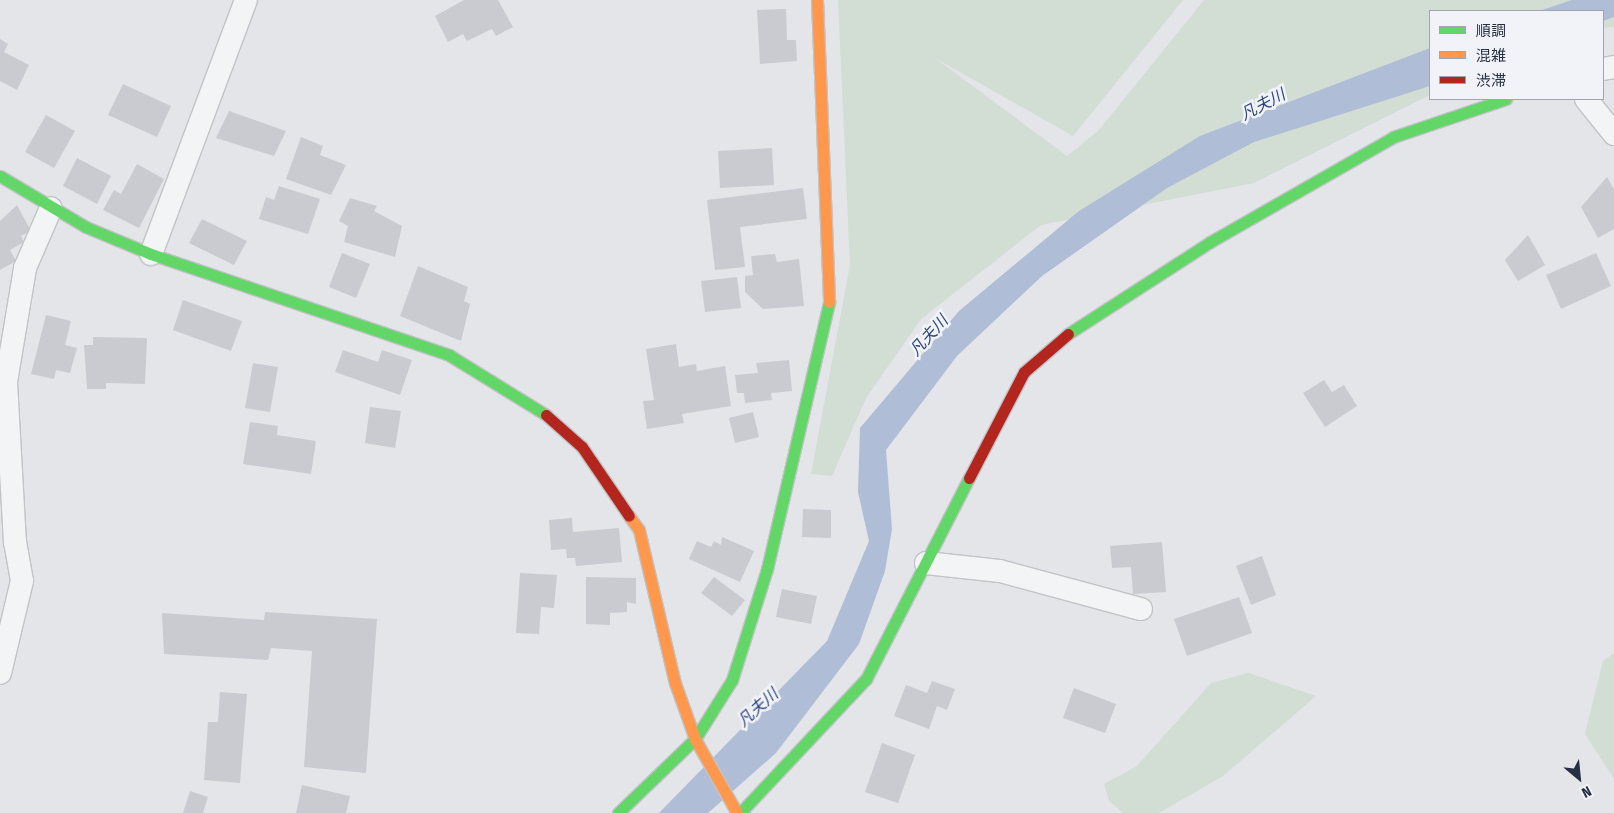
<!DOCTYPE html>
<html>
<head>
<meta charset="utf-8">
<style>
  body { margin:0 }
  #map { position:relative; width:1614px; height:813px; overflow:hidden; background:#e3e5e9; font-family:"Fira Sans Condensed","Noto Sans JP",sans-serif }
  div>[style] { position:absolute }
  .green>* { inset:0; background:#d2ddd3 }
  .water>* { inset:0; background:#afbdd7 }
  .building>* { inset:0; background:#c9cbd0 }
  .roads { filter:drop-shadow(1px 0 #c1c3c7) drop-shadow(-1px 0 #c1c3c7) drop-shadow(0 1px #c1c3c7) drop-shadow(0 -1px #c1c3c7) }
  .street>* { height:22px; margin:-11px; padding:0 11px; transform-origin:11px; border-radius:11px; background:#f3f4f6 }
  .fast>* { height:11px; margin:-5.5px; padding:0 5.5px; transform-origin:5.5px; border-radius:5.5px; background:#63d668 }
  .slow>* { height:11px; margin:-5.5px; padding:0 5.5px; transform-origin:5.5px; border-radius:5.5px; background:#ff974d }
  .jam>* { height:11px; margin:-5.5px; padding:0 5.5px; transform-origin:5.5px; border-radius:5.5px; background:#b3261e }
  span { translate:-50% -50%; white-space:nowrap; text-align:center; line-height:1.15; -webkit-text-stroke:5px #f1f3f8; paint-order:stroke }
  .water-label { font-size:16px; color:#2d477e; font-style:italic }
  .legend { position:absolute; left:1429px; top:10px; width:175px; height:90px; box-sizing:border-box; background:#f1f3f8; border:1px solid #a0a5b0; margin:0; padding:6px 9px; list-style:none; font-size:15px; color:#272f45 }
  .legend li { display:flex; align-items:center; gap:10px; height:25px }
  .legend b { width:25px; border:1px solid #a0a5b0 }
  .north { position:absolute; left:1554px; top:753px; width:50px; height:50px; -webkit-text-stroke:4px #f1f3f8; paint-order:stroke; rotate:152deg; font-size:14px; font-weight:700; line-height:20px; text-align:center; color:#272f45 }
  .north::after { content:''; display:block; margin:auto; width:18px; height:22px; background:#272f45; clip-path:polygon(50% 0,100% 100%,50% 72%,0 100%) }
</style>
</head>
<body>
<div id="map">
  <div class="green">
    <i style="clip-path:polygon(838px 0,1183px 0,1073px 136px,935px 58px,1067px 156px,1099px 130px,1204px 0,1614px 0,1614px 27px,1603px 28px,1603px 11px,1430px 11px,1430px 95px,1254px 183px,1041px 225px,921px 319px,866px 398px,832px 476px,811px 474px,850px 265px)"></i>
    <i style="clip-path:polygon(1614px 653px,1614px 779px,1585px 734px,1603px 661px)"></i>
    <i style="clip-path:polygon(1248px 673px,1316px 696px,1223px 776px,1159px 813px,1123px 813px,1109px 801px,1104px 784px,1137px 766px,1211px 683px)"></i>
  </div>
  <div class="water">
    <i style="clip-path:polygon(1572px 0,1614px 0,1614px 17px,1603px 21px,1603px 11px,1539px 11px)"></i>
    <i style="clip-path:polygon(1430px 48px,1430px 86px,1254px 142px,1167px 188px,1042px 276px,957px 356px,886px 450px,892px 529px,885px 571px,859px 644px,776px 753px,708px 813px,659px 813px,827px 641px,869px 541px,858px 492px,860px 428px,959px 311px,1079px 211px,1200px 136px)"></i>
  </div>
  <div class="building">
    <i style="clip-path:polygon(464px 0,498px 0,513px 27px,496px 36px,492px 29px,467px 41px,463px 34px,448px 42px,435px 16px)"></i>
    <i style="clip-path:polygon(786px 9px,787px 40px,796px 40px,797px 61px,760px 64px,757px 10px)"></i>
    <i style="clip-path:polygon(0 39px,8px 44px,4px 52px,29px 65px,17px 90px,0 81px)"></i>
    <i style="clip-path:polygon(123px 84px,171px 106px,157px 137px,108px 115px)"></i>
    <i style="clip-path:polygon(229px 111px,286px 131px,274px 156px,216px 138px)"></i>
    <i style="clip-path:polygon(46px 115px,75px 131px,54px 168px,25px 152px)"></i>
    <i style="clip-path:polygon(301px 137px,323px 146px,320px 155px,346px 165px,331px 195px,286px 179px)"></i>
    <i style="clip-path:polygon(772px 148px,774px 185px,720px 188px,718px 151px)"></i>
    <i style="clip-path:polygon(77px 158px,111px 176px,97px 204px,63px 186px)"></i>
    <i style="clip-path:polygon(137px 164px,164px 179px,139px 228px,103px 210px,114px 190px,121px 194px)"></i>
    <i style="clip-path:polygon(1607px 177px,1614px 189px,1614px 229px,1598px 238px,1581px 207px)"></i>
    <i style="clip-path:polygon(279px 186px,320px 199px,308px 234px,259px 219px,266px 197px,274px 200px)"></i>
    <i style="clip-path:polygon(803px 188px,807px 219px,740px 227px,745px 267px,715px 270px,707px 200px)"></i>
    <i style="clip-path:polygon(350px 198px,377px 206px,374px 211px,402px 226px,395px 257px,344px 242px,348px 226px,339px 221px)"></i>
    <i style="clip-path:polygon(17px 205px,31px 231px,21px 236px,24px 242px,10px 250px,16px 261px,0 270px,0 221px)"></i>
    <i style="clip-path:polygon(202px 219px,247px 241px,234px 265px,189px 243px)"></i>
    <i style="clip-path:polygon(1528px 235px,1545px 265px,1518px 281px,1505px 260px)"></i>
    <i style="clip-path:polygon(342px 253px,370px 264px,356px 298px,329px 287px)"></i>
    <i style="clip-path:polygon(1596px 253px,1611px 286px,1561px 309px,1546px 275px)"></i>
    <i style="clip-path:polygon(775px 254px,777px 262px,799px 259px,804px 306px,763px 309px,745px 292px,745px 276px,753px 275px,751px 256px)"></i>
    <i style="clip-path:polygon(418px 266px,468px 287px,464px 301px,470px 304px,461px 341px,400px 316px)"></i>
    <i style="clip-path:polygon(737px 277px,741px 308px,705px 312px,701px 281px)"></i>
    <i style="clip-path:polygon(183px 300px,242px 321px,231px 351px,173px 330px)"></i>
    <i style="clip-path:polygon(46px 315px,71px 321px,65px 345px,77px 348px,70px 373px,56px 370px,54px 379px,31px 374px)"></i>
    <i style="clip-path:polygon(93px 337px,147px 338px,145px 384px,106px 383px,106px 389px,87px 389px,84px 345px,93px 345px)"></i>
    <i style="clip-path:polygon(676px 344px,679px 367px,696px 364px,697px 371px,725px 366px,731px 406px,682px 414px,684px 423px,647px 429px,643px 401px,654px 400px,646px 349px)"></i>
    <i style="clip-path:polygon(343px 350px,378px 362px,382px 350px,412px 360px,400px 395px,335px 372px)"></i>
    <i style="clip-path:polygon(789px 360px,792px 391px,771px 393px,772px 400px,745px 403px,744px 393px,737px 393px,735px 375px,758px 373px,756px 363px)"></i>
    <i style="clip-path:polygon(253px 363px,278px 367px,270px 412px,245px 408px)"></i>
    <i style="clip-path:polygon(1324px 380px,1332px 392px,1344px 385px,1357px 406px,1325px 427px,1303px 393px)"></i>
    <i style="clip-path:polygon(370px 407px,401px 411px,395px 448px,365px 443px)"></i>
    <i style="clip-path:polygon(753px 412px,759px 437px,735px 443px,729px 418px)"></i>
    <i style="clip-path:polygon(250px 422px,278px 426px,277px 435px,316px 441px,311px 474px,243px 464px)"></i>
    <i style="clip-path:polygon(803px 509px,831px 510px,831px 538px,802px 537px)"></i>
    <i style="clip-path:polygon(572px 518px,573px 532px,619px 528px,622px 562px,576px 566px,575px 558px,567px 558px,566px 549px,551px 550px,549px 520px)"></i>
    <i style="clip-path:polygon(722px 537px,754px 551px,740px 582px,689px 559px,697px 541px,711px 547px,714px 541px,721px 545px)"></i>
    <i style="clip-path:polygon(1162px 542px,1166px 592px,1133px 594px,1131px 567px,1112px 568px,1110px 546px)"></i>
    <i style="clip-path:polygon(1262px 556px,1276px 595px,1251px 605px,1236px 566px)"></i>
    <i style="clip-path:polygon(520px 573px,557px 575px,554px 608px,541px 607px,539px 634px,516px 633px)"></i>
    <i style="clip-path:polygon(586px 577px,636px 578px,636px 604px,627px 602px,627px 612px,610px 613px,610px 625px,586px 624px)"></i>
    <i style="clip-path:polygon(714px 577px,745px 600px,732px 616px,701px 593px)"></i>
    <i style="clip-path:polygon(782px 589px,817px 596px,811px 624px,776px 617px)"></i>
    <i style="clip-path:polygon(1239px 597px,1252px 633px,1187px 656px,1174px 619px)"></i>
    <i style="clip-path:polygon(265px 612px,377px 619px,366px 773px,304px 767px,312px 651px,271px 648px,268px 660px,164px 654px,162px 613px,264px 620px)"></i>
    <i style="clip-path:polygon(932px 681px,955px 689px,947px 710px,937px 706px,929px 729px,894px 716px,906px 685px,927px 693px)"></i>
    <i style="clip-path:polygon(1074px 688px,1116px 704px,1105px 733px,1063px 718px)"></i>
    <i style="clip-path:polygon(220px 692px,247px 694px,240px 783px,204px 780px,208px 722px,218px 722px)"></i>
    <i style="clip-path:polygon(882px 743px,915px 755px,898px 803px,865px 792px)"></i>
    <i style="clip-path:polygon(302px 785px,350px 796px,346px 813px,296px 813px)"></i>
    <i style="clip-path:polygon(190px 791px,208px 797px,203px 813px,183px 813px)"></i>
  </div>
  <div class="roads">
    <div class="street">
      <i style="left:1603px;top:69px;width:11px;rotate:-10deg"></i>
      <i style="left:1586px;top:99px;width:45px;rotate:51.3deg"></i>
      <i style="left:151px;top:254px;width:271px;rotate:-69.5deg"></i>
      <i style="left:926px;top:563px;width:74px;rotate:6.2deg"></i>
      <i style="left:1000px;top:571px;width:146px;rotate:15.1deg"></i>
      <i style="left:0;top:673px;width:95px;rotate:-76.6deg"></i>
      <i style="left:22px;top:581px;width:39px;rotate:-100deg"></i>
      <i style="left:15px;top:543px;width:161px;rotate:-93.2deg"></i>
      <i style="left:6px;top:382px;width:116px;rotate:-80.5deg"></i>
      <i style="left:25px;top:268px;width:65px;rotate:-66.6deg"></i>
    </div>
    <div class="fast">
      <i style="left:0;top:176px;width:100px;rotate:30.7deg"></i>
      <i style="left:86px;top:227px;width:70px;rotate:22.6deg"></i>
      <i style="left:151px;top:254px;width:315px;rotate:18.7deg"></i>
      <i style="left:449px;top:355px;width:114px;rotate:31.7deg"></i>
      <i style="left:1068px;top:334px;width:169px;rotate:-32.9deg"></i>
      <i style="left:1210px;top:242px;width:211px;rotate:-29.8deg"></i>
      <i style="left:1393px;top:137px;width:119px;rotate:-18.6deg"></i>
      <i style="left:618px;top:813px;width:107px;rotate:-43.9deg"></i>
      <i style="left:695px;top:739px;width:70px;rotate:-57.9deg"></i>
      <i style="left:732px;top:680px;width:116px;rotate:-72.5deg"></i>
      <i style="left:767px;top:569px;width:274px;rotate:-76.9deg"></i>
      <i style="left:740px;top:813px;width:184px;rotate:-46.8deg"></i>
      <i style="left:866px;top:679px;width:226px;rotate:-62.9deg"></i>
    </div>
    <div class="slow">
      <i style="left:817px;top:0;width:302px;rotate:87.7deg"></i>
      <i style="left:629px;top:516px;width:17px;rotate:54deg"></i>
      <i style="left:639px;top:530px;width:157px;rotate:76.8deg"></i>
      <i style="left:675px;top:683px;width:59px;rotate:70.3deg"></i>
      <i style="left:695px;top:739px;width:85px;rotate:60.4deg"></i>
    </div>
    <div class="jam">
      <i style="left:546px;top:415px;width:48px;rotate:41.6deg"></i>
      <i style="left:582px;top:447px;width:83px;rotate:55.7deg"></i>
      <i style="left:969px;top:478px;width:119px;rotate:-62.6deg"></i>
      <i style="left:1024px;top:372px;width:58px;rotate:-40.8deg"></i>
    </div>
  </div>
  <div class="water-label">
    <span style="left:1263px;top:105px;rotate:-28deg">凡夫川</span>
    <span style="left:929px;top:336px;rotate:-48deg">凡夫川</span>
    <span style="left:758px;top:708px;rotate:-42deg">凡夫川</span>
  </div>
  <ul class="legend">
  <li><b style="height:6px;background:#63d668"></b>順調</li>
  <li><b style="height:6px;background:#ff974d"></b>混雑</li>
  <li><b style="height:6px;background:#b3261e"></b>渋滞</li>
  </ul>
  <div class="north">N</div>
</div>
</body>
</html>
